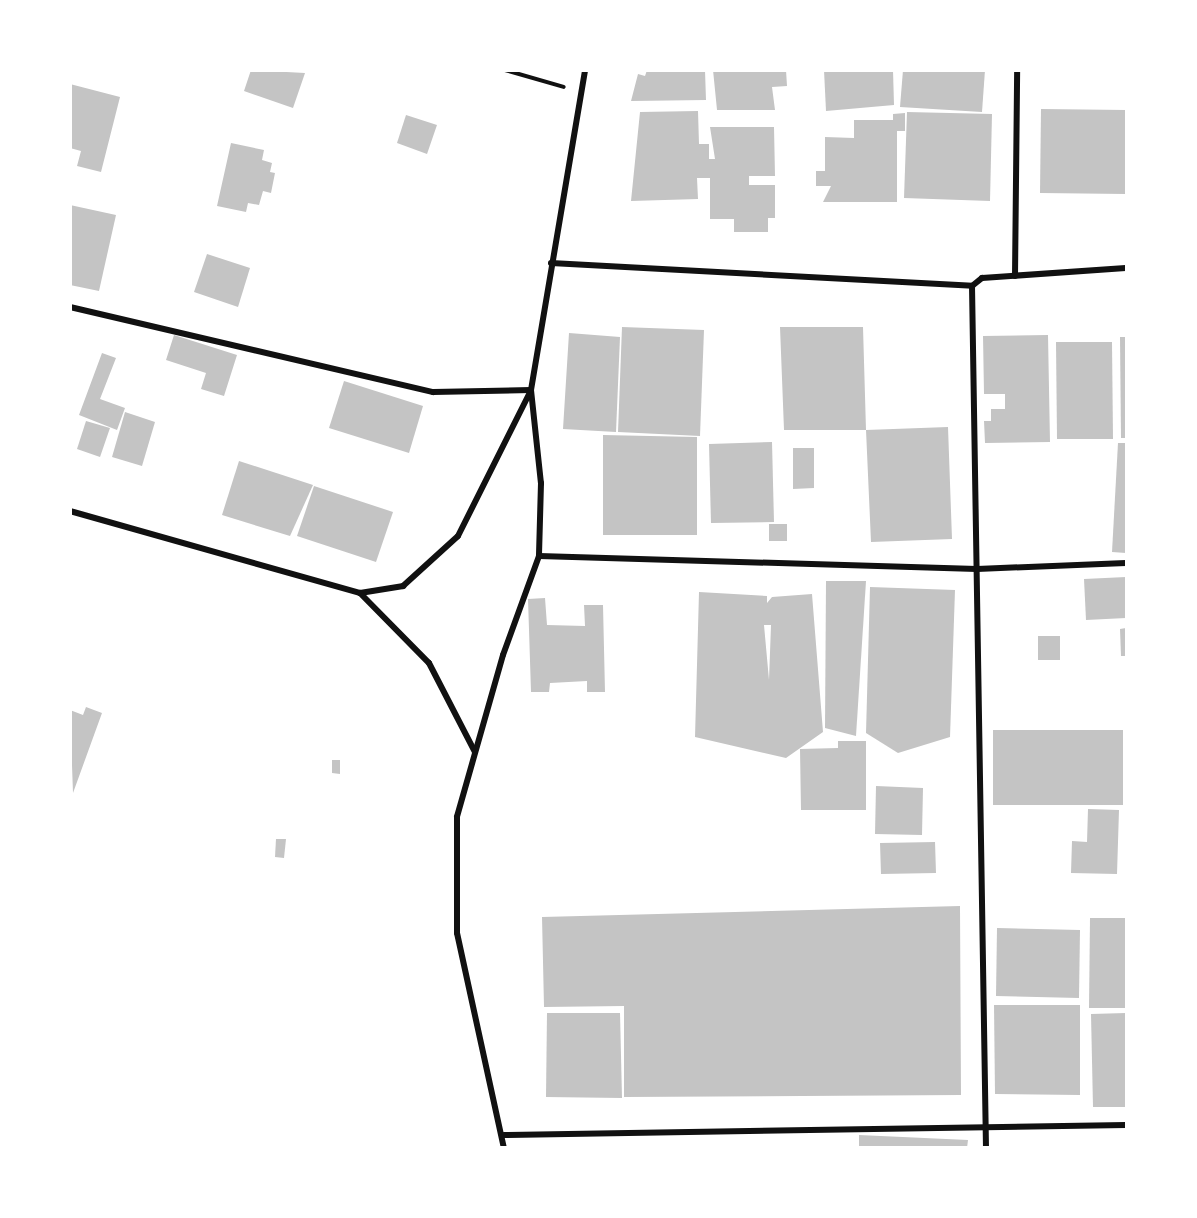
<!DOCTYPE html>
<html>
<head>
<meta charset="utf-8">
<style>
  body { margin:0 }
  #map { position:relative; width:1197px; height:1218px; overflow:hidden; background:#fff; font-family:"Golos Text",sans-serif }
  div>[style] { position:absolute }
  .building>* { inset:0; background:#c4c4c4 }
  .path>* { height:4px; margin:-2px; padding:0 2px; transform-origin:2px; border-radius:2px; background:#111 }
  .minor>* { height:6px; margin:-3px; padding:0 3px; transform-origin:3px; border-radius:3px; background:#111 }
  span { translate:-50% -50%; white-space:nowrap; text-align:center; line-height:1.15; -webkit-text-stroke:6px #fff; paint-order:stroke }
  .frame { position:absolute; inset:0; border:72px solid #fff; pointer-events:none }
</style>
</head>
<body>
<div id="map">
  <div class="building">
    <i style="clip-path:polygon(251px 70px,305px 73px,293px 108px,244px 91px)"></i>
    <i style="clip-path:polygon(647px 70px,705px 70px,706px 100px,631px 101px,638px 74px,645px 76px)"></i>
    <i style="clip-path:polygon(713px 70px,786px 70px,787px 86px,772px 87px,775px 110px,717px 110px)"></i>
    <i style="clip-path:polygon(824px 70px,893px 70px,894px 105px,826px 111px)"></i>
    <i style="clip-path:polygon(903px 70px,985px 70px,982px 112px,900px 107px)"></i>
    <i style="clip-path:polygon(70px 84px,120px 97px,101px 172px,77px 166px,81px 151px,70px 148px)"></i>
    <i style="clip-path:polygon(1041px 109px,1126px 110px,1126px 194px,1040px 193px)"></i>
    <i style="clip-path:polygon(698px 111px,699px 144px,709px 144px,709px 159px,715px 159px,710px 127px,774px 127px,775px 176px,749px 176px,749px 185px,775px 185px,775px 218px,768px 218px,768px 232px,734px 232px,734px 219px,710px 219px,710px 178px,697px 178px,698px 199px,631px 201px,640px 112px)"></i>
    <i style="clip-path:polygon(907px 112px,992px 114px,990px 201px,904px 198px)"></i>
    <i style="clip-path:polygon(905px 113px,905px 131px,897px 131px,897px 202px,823px 202px,831px 186px,816px 186px,816px 171px,825px 171px,825px 137px,854px 138px,854px 120px,893px 120px,893px 114px)"></i>
    <i style="clip-path:polygon(406px 115px,437px 125px,427px 154px,397px 143px)"></i>
    <i style="clip-path:polygon(231px 143px,264px 150px,262px 160px,272px 163px,270px 172px,275px 173px,271px 193px,263px 191px,259px 205px,248px 203px,246px 212px,217px 206px)"></i>
    <i style="clip-path:polygon(70px 205px,116px 215px,99px 291px,70px 285px)"></i>
    <i style="clip-path:polygon(207px 254px,250px 268px,238px 307px,194px 292px)"></i>
    <i style="clip-path:polygon(622px 327px,704px 330px,700px 436px,618px 432px)"></i>
    <i style="clip-path:polygon(780px 327px,863px 327px,866px 430px,948px 427px,952px 539px,871px 542px,866px 430px,784px 430px)"></i>
    <i style="clip-path:polygon(569px 333px,620px 337px,616px 432px,563px 429px)"></i>
    <i style="clip-path:polygon(174px 335px,237px 355px,224px 396px,201px 389px,206px 373px,166px 360px)"></i>
    <i style="clip-path:polygon(1048px 335px,1050px 442px,985px 443px,984px 421px,991px 421px,991px 409px,1005px 409px,1005px 394px,984px 394px,983px 336px)"></i>
    <i style="clip-path:polygon(1120px 337px,1126px 337px,1126px 438px,1121px 438px)"></i>
    <i style="clip-path:polygon(1056px 342px,1112px 342px,1113px 439px,1057px 439px)"></i>
    <i style="clip-path:polygon(102px 353px,116px 358px,100px 399px,125px 408px,117px 430px,79px 415px)"></i>
    <i style="clip-path:polygon(344px 381px,423px 406px,409px 453px,329px 428px)"></i>
    <i style="clip-path:polygon(125px 412px,155px 422px,142px 466px,112px 457px)"></i>
    <i style="clip-path:polygon(86px 421px,110px 428px,100px 457px,77px 449px)"></i>
    <i style="clip-path:polygon(603px 435px,697px 437px,697px 535px,603px 535px)"></i>
    <i style="clip-path:polygon(772px 442px,774px 522px,711px 523px,709px 444px)"></i>
    <i style="clip-path:polygon(1118px 443px,1126px 443px,1126px 553px,1112px 552px)"></i>
    <i style="clip-path:polygon(793px 448px,814px 448px,814px 488px,793px 489px)"></i>
    <i style="clip-path:polygon(239px 461px,313px 485px,290px 536px,222px 515px)"></i>
    <i style="clip-path:polygon(314px 486px,393px 512px,376px 562px,297px 536px)"></i>
    <i style="clip-path:polygon(769px 524px,787px 524px,787px 541px,769px 541px)"></i>
    <i style="clip-path:polygon(1126px 577px,1126px 618px,1086px 620px,1084px 579px)"></i>
    <i style="clip-path:polygon(826px 581px,866px 581px,856px 736px,825px 728px)"></i>
    <i style="clip-path:polygon(870px 587px,955px 590px,950px 737px,898px 753px,866px 733px)"></i>
    <i style="clip-path:polygon(evenodd,699px 592px,767px 596px,767px 603px,772px 597px,812px 594px,823px 732px,786px 758px,695px 737px,699px 592px,764px 625px,771px 625px,769px 680px,764px 625px)"></i>
    <i style="clip-path:polygon(545px 598px,547px 625px,585px 626px,584px 605px,603px 605px,605px 692px,587px 692px,587px 681px,550px 683px,549px 692px,531px 692px,528px 599px)"></i>
    <i style="clip-path:polygon(1126px 628px,1126px 656px,1121px 656px,1120px 629px)"></i>
    <i style="clip-path:polygon(1038px 636px,1060px 636px,1060px 660px,1038px 660px)"></i>
    <i style="clip-path:polygon(86px 707px,102px 713px,73px 793px,70px 710px,83px 715px)"></i>
    <i style="clip-path:polygon(993px 730px,1123px 730px,1123px 805px,993px 805px)"></i>
    <i style="clip-path:polygon(838px 741px,866px 741px,866px 810px,801px 810px,800px 749px,838px 748px)"></i>
    <i style="clip-path:polygon(332px 760px,340px 760px,340px 774px,332px 773px)"></i>
    <i style="clip-path:polygon(876px 786px,923px 788px,922px 835px,875px 834px)"></i>
    <i style="clip-path:polygon(1088px 809px,1119px 810px,1117px 874px,1071px 873px,1072px 841px,1087px 842px)"></i>
    <i style="clip-path:polygon(276px 839px,286px 839px,284px 858px,275px 857px)"></i>
    <i style="clip-path:polygon(935px 842px,936px 873px,881px 874px,880px 843px)"></i>
    <i style="clip-path:polygon(960px 906px,961px 1095px,624px 1097px,624px 1006px,544px 1007px,542px 917px)"></i>
    <i style="clip-path:polygon(1090px 918px,1126px 918px,1126px 1008px,1089px 1008px)"></i>
    <i style="clip-path:polygon(997px 928px,1080px 930px,1079px 998px,996px 996px)"></i>
    <i style="clip-path:polygon(994px 1005px,1080px 1005px,1080px 1095px,995px 1094px)"></i>
    <i style="clip-path:polygon(547px 1013px,620px 1013px,622px 1098px,546px 1097px)"></i>
    <i style="clip-path:polygon(1126px 1013px,1126px 1107px,1093px 1107px,1091px 1014px)"></i>
    <i style="clip-path:polygon(859px 1135px,968px 1140px,967px 1148px,859px 1148px)"></i>
  </div>
  <div class="path">
    <i style="left:505px;top:70px;width:61px;rotate:16.1deg"></i>
  </div>
  <div class="minor">
    <i style="left:551px;top:263px;width:422px;rotate:3.1deg"></i>
    <i style="left:972px;top:286px;width:13px;rotate:-39deg"></i>
    <i style="left:982px;top:278px;width:144px;rotate:-4deg"></i>
    <i style="left:1015px;top:276px;width:206px;rotate:-89.4deg"></i>
    <i style="left:972px;top:286px;width:862px;rotate:89.07deg"></i>
    <i style="left:70px;top:307px;width:373px;rotate:13.2deg"></i>
    <i style="left:433px;top:392px;width:98px;rotate:-1.2deg"></i>
    <i style="left:531px;top:390px;width:94px;rotate:83.9deg"></i>
    <i style="left:541px;top:483px;width:73px;rotate:91.6deg"></i>
    <i style="left:539px;top:556px;width:105px;rotate:110deg"></i>
    <i style="left:503px;top:655px;width:168px;rotate:105.9deg"></i>
    <i style="left:457px;top:817px;width:116px;rotate:90deg"></i>
    <i style="left:457px;top:933px;width:220px;rotate:77.7deg"></i>
    <i style="left:70px;top:511px;width:301px;rotate:15.8deg"></i>
    <i style="left:360px;top:593px;width:44px;rotate:-9.2deg"></i>
    <i style="left:403px;top:586px;width:74px;rotate:-42.3deg"></i>
    <i style="left:458px;top:536px;width:163px;rotate:-63.4deg"></i>
    <i style="left:531px;top:390px;width:325px;rotate:-80.4deg"></i>
    <i style="left:539px;top:556px;width:438px;rotate:1.7deg"></i>
    <i style="left:977px;top:569px;width:149px;rotate:-2.3deg"></i>
    <i style="left:360px;top:593px;width:98px;rotate:45.4deg"></i>
    <i style="left:429px;top:663px;width:100px;rotate:62.7deg"></i>
    <i style="left:504px;top:1135px;width:622px;rotate:-0.92deg"></i>
  </div>
  <div class="frame"></div>
</div>
</body>
</html>
